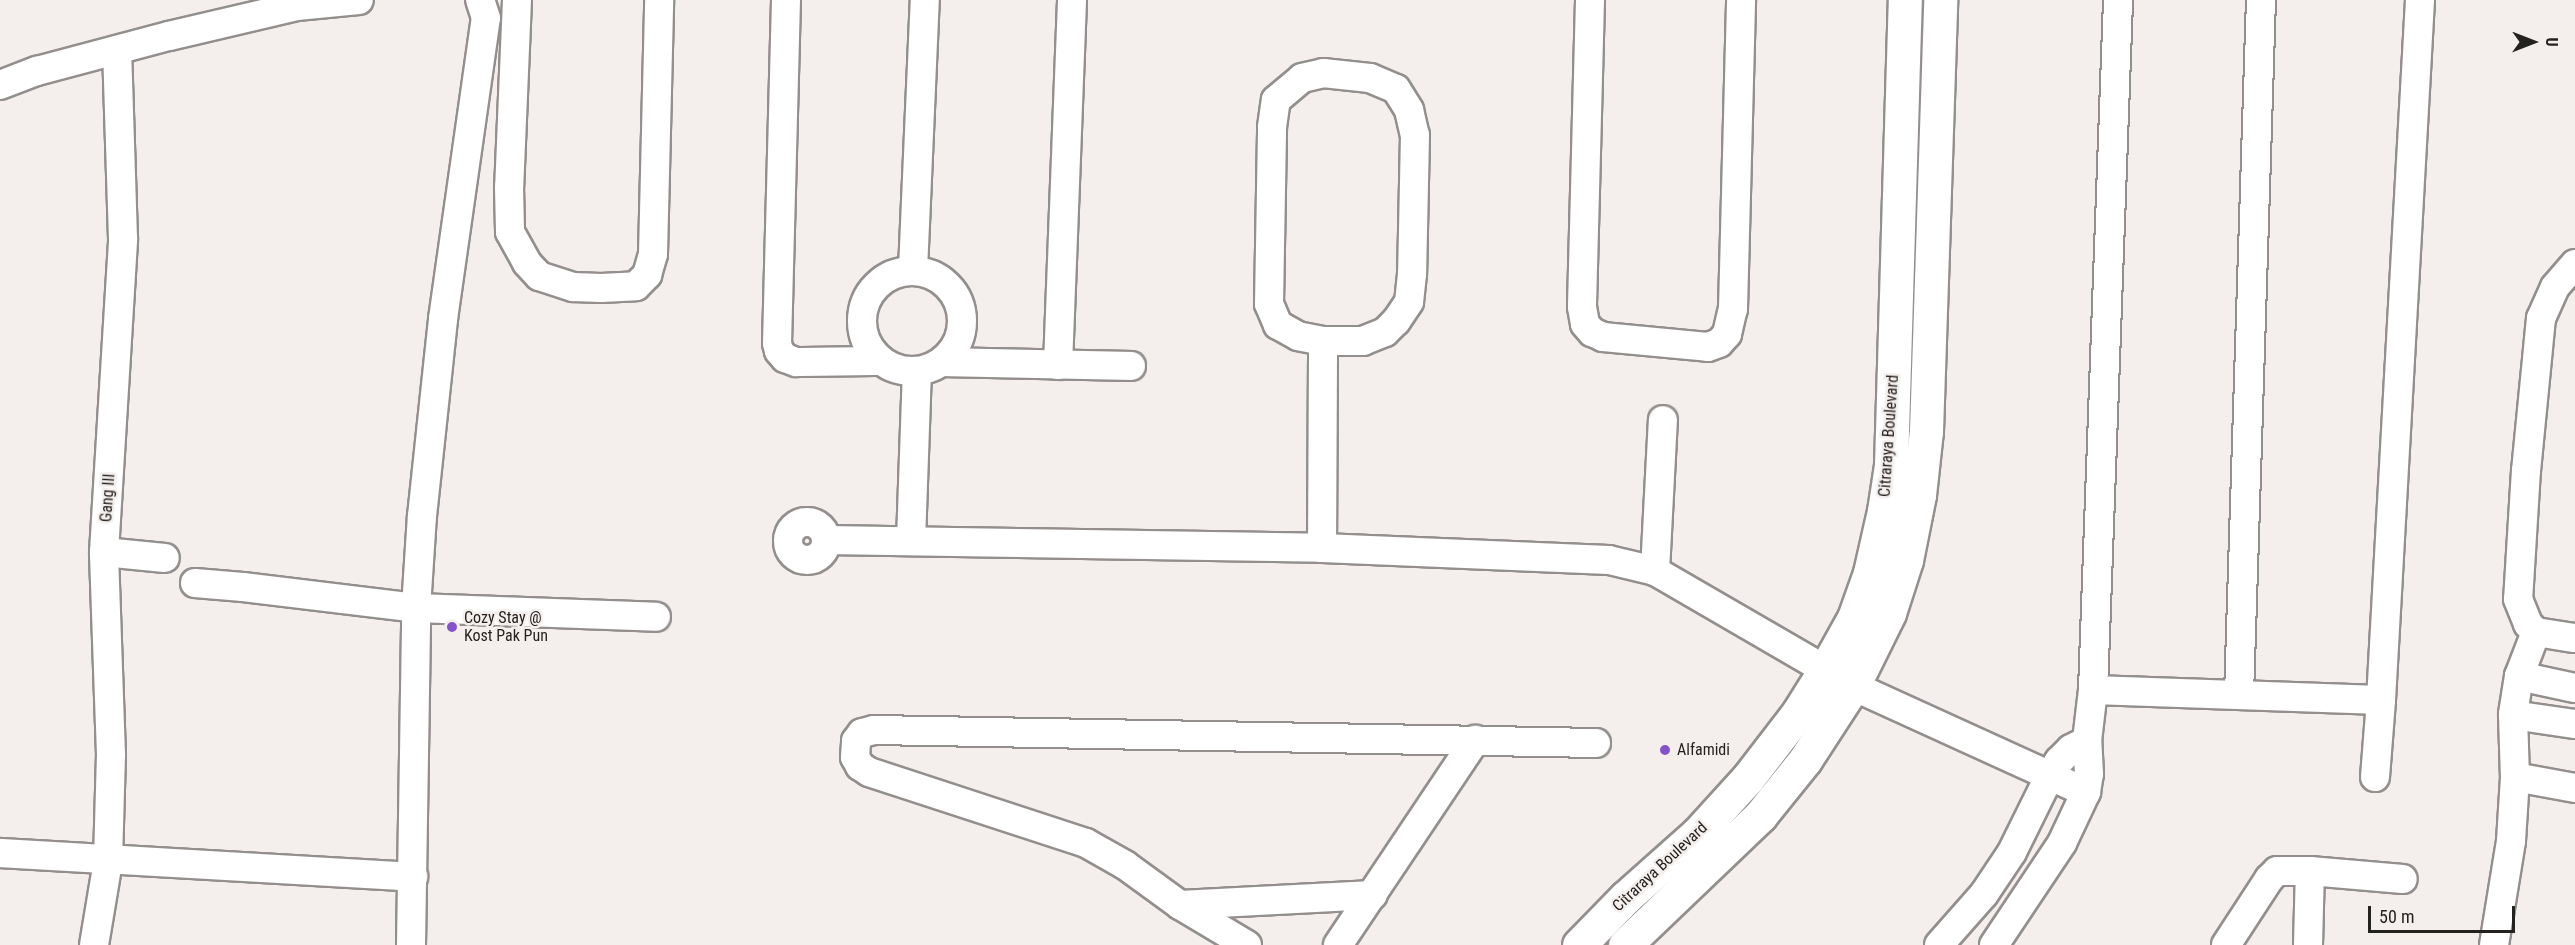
<!DOCTYPE html>
<html>
<head>
<meta charset="utf-8">
<style>
  body { margin:0 }
  #map { position:relative; width:2575px; height:945px; overflow:hidden; background:#f4efed; font-family:"Roboto Condensed",sans-serif }
  div>[style] { position:absolute }
  .roads { filter:drop-shadow(2px 0 #948f8d) drop-shadow(-2px 0 #948f8d) drop-shadow(0 2px #948f8d) drop-shadow(0 -2px #948f8d) }
  .minor>* { height:28px; margin:-14px; padding:0 14px; transform-origin:14px; border-radius:14px; background:#fff }
  .minor>.ring { margin:-14px; padding:0; box-sizing:content-box; background:none; border:28px solid #fff; border-radius:50% }
  .major>* { height:33px; margin:-16.5px; padding:0 16.5px; transform-origin:16.5px; border-radius:16.5px; background:#fff }
  .dots>* { width:16px; height:16px; translate:-50% -50%; box-sizing:border-box; border:3px solid #f4efed; border-radius:50% }
  span { translate:-50% -50%; white-space:nowrap; text-align:center; line-height:1.15; -webkit-text-stroke:5px #f4efed; paint-order:stroke }
  .street-label { font-size:16px; color:#242221 }
  .poi-label { font-size:16px; color:#242221 }
  .left { translate:0 -50%; text-align:left }
  .north { position:absolute; left:2503px; top:12px; width:60px; height:60px; -webkit-text-stroke:4px #f4efed; paint-order:stroke; rotate:90deg; font-size:16px; font-weight:700; line-height:24px; text-align:center; color:#242221 }
  .north::after { content:''; display:block; margin:auto; width:21px; height:27px; background:#242221; clip-path:polygon(50% 0,100% 100%,50% 72%,0 100%) }
  .scale { position:absolute; left:2368px; top:906px; width:147px; height:27px; box-sizing:border-box; border:3px solid #242221; border-top:0; padding-left:8px; font-size:18px; line-height:21px; white-space:nowrap; color:#242221; -webkit-text-stroke:4px #f4efed; paint-order:stroke }
</style>
</head>
<body>
<div id="map">
  <div class="roads">
    <div class="minor">
      <i style="left:517px;top:0;width:187px;rotate:92.4deg"></i>
      <i style="left:509px;top:187px;width:45px;rotate:88.7deg"></i>
      <i style="left:510px;top:232px;width:35px;rotate:61deg"></i>
      <i style="left:527px;top:263px;width:18px;rotate:47deg"></i>
      <i style="left:539px;top:276px;width:36px;rotate:18deg"></i>
      <i style="left:573px;top:287px;width:28px;rotate:2deg"></i>
      <i style="left:601px;top:288px;width:35px;rotate:-3deg"></i>
      <i style="left:636px;top:286px;width:16px;rotate:-45deg"></i>
      <i style="left:647px;top:275px;width:22px;rotate:-74deg"></i>
      <i style="left:653px;top:254px;width:254px;rotate:-88.6deg"></i>
      <i style="left:786px;top:0;width:343px;rotate:91.5deg"></i>
      <i style="left:777px;top:343px;width:8px;rotate:76deg"></i>
      <i style="left:779px;top:351px;width:9px;rotate:49deg"></i>
      <i style="left:785px;top:358px;width:12px;rotate:20deg"></i>
      <i style="left:796px;top:362px;width:83px;rotate:-0.7deg"></i>
      <i style="left:1590px;top:0;width:307px;rotate:91.5deg"></i>
      <i style="left:1582px;top:307px;width:17px;rotate:80deg"></i>
      <i style="left:1585px;top:324px;width:11px;rotate:49deg"></i>
      <i style="left:1592px;top:332px;width:12px;rotate:24deg"></i>
      <i style="left:1603px;top:337px;width:105px;rotate:5.4deg"></i>
      <i style="left:1708px;top:347px;width:12px;rotate:-20deg"></i>
      <i style="left:1719px;top:343px;width:12px;rotate:-48deg"></i>
      <i style="left:1727px;top:334px;width:26px;rotate:-77deg"></i>
      <i style="left:1733px;top:309px;width:309px;rotate:-88.5deg"></i>
      <i style="left:1323px;top:73px;width:47px;rotate:6.1deg"></i>
      <i style="left:1370px;top:78px;width:28px;rotate:23deg"></i>
      <i style="left:1396px;top:89px;width:25px;rotate:58deg"></i>
      <i style="left:1409px;top:110px;width:26px;rotate:77deg"></i>
      <i style="left:1415px;top:135px;width:139px;rotate:91.2deg"></i>
      <i style="left:1412px;top:274px;width:28px;rotate:96deg"></i>
      <i style="left:1409px;top:302px;width:23px;rotate:124deg"></i>
      <i style="left:1396px;top:321px;width:16px;rotate:135deg"></i>
      <i style="left:1385px;top:332px;width:24px;rotate:158deg"></i>
      <i style="left:1363px;top:341px;width:40px;rotate:180deg"></i>
      <i style="left:1323px;top:341px;width:25px;rotate:-169deg"></i>
      <i style="left:1298px;top:336px;width:23px;rotate:-151deg"></i>
      <i style="left:1278px;top:325px;width:23px;rotate:-113deg"></i>
      <i style="left:1269px;top:304px;width:177px;rotate:-89deg"></i>
      <i style="left:1272px;top:127px;width:27px;rotate:-82deg"></i>
      <i style="left:1276px;top:100px;width:34px;rotate:-40deg"></i>
      <i style="left:1302px;top:78px;width:22px;rotate:-13deg"></i>
      <i style="left:0;top:85px;width:40px;rotate:-21deg"></i>
      <i style="left:37px;top:71px;width:137px;rotate:-14.9deg"></i>
      <i style="left:169px;top:36px;width:131px;rotate:-13.2deg"></i>
      <i style="left:297px;top:6px;width:62px;rotate:-5.5deg"></i>
      <i style="left:2575px;top:264px;width:30px;rotate:131deg"></i>
      <i style="left:2555px;top:287px;width:34px;rotate:114deg"></i>
      <i style="left:2541px;top:318px;width:153px;rotate:95.6deg"></i>
      <i style="left:2526px;top:470px;width:129px;rotate:93.5deg"></i>
      <i style="left:2518px;top:599px;width:27px;rotate:68deg"></i>
      <i style="left:2528px;top:624px;width:11px;rotate:45deg"></i>
      <i style="left:2536px;top:632px;width:39px;rotate:9deg"></i>
      <i style="left:913px;top:270px;width:270px;rotate:-87.5deg"></i>
      <i class="ring" style="left:862px;top:271px;width:72px;height:72px"></i>
      <i style="left:942px;top:362px;width:189px;rotate:1.2deg"></i>
      <i style="left:1058px;top:365px;width:365px;rotate:-87.8deg"></i>
      <i class="ring" style="left:788px;top:522px;width:10px;height:10px"></i>
      <i style="left:826px;top:540px;width:496px;rotate:0.9deg"></i>
      <i style="left:1322px;top:548px;width:287px;rotate:2.4deg"></i>
      <i style="left:1609px;top:560px;width:47px;rotate:13.4deg"></i>
      <i style="left:1655px;top:571px;width:229px;rotate:30.1deg"></i>
      <i style="left:1853px;top:686px;width:256px;rotate:24.5deg"></i>
      <i style="left:911px;top:541px;width:169px;rotate:-88deg"></i>
      <i style="left:1322px;top:548px;width:207px;rotate:-89.7deg"></i>
      <i style="left:104px;top:552px;width:61px;rotate:5.6deg"></i>
      <i style="left:1655px;top:571px;width:151px;rotate:-87deg"></i>
      <i style="left:195px;top:583px;width:48px;rotate:4.8deg"></i>
      <i style="left:243px;top:587px;width:174px;rotate:6.9deg"></i>
      <i style="left:416px;top:608px;width:240px;rotate:2.1deg"></i>
      <i style="left:2536px;top:632px;width:47px;rotate:111.1deg"></i>
      <i style="left:2519px;top:676px;width:39px;rotate:99deg"></i>
      <i style="left:2513px;top:715px;width:62px;rotate:88.2deg"></i>
      <i style="left:2515px;top:777px;width:61px;rotate:10.4deg"></i>
      <i style="left:2519px;top:676px;width:57px;rotate:12.1deg"></i>
      <i style="left:2093px;top:690px;width:288px;rotate:2deg"></i>
      <i style="left:2239px;top:695px;width:695px;rotate:-88.19deg"></i>
      <i style="left:2513px;top:715px;width:63px;rotate:8.3deg"></i>
      <i style="left:2375px;top:777px;width:77px;rotate:-85.5deg"></i>
      <i style="left:2381px;top:700px;width:701px;rotate:-86.81deg"></i>
      <i style="left:0;top:853px;width:414px;rotate:3.3deg"></i>
      <i style="left:1180px;top:905px;width:193px;rotate:-3deg"></i>
      <i style="left:94px;top:945px;width:85px;rotate:-80.5deg"></i>
      <i style="left:108px;top:861px;width:106px;rotate:-88.4deg"></i>
      <i style="left:111px;top:755px;width:203px;rotate:-92deg"></i>
      <i style="left:104px;top:552px;width:314px;rotate:-86.5deg"></i>
      <i style="left:123px;top:239px;width:189px;rotate:-91.8deg"></i>
      <i style="left:411px;top:945px;width:337px;rotate:-89.1deg"></i>
      <i style="left:416px;top:608px;width:92px;rotate:-86.3deg"></i>
      <i style="left:422px;top:516px;width:198px;rotate:-83.9deg"></i>
      <i style="left:443px;top:319px;width:304px;rotate:-81.9deg"></i>
      <i style="left:486px;top:18px;width:19px;rotate:-108deg"></i>
      <i style="left:1247px;top:945px;width:78px;rotate:-149.2deg"></i>
      <i style="left:1180px;top:905px;width:68px;rotate:-144deg"></i>
      <i style="left:1125px;top:865px;width:45px;rotate:-150.6deg"></i>
      <i style="left:1086px;top:843px;width:228px;rotate:-161.9deg"></i>
      <i style="left:869px;top:772px;width:11px;rotate:-146deg"></i>
      <i style="left:860px;top:766px;width:10px;rotate:-119deg"></i>
      <i style="left:855px;top:757px;width:16px;rotate:-86deg"></i>
      <i style="left:856px;top:741px;width:10px;rotate:-53deg"></i>
      <i style="left:862px;top:733px;width:12px;rotate:-14deg"></i>
      <i style="left:874px;top:730px;width:722px;rotate:1.03deg"></i>
      <i style="left:1338px;top:945px;width:247px;rotate:-56.2deg"></i>
      <i style="left:1939px;top:945px;width:68px;rotate:-48.6deg"></i>
      <i style="left:1984px;top:894px;width:50px;rotate:-56.3deg"></i>
      <i style="left:2012px;top:852px;width:86px;rotate:-63.7deg"></i>
      <i style="left:2050px;top:775px;width:17px;rotate:-57deg"></i>
      <i style="left:2059px;top:761px;width:17px;rotate:-45deg"></i>
      <i style="left:2071px;top:749px;width:18px;rotate:-27deg"></i>
      <i style="left:1994px;top:945px;width:123px;rotate:-56.3deg"></i>
      <i style="left:2062px;top:843px;width:56px;rotate:-64.8deg"></i>
      <i style="left:2086px;top:792px;width:18px;rotate:-81deg"></i>
      <i style="left:2089px;top:774px;width:33px;rotate:-93deg"></i>
      <i style="left:2087px;top:741px;width:51px;rotate:-83.3deg"></i>
      <i style="left:2093px;top:690px;width:690px;rotate:-87.92deg"></i>
      <i style="left:2226px;top:945px;width:79px;rotate:-56.9deg"></i>
      <i style="left:2269px;top:879px;width:11px;rotate:-45deg"></i>
      <i style="left:2277px;top:871px;width:33px"></i>
      <i style="left:2310px;top:871px;width:93px;rotate:4.9deg"></i>
      <i style="left:2308px;top:945px;width:74px;rotate:-88.5deg"></i>
      <i style="left:2494px;top:945px;width:105px;rotate:-80.7deg"></i>
      <i style="left:2511px;top:841px;width:64px;rotate:-86.4deg"></i>
    </div>
    <div class="major">
      <i style="left:1579px;top:945px;width:67px;rotate:-45.6deg"></i>
      <i style="left:1626px;top:897px;width:95px;rotate:-41.6deg"></i>
      <i style="left:1697px;top:834px;width:76px;rotate:-47.7deg"></i>
      <i style="left:1748px;top:778px;width:82px;rotate:-52.4deg"></i>
      <i style="left:1798px;top:713px;width:51px;rotate:-57.9deg"></i>
      <i style="left:1825px;top:670px;width:60px;rotate:-60.9deg"></i>
      <i style="left:1854px;top:618px;width:48px;rotate:-70.4deg"></i>
      <i style="left:1870px;top:573px;width:64px;rotate:-77.3deg"></i>
      <i style="left:1884px;top:511px;width:47px;rotate:-81.3deg"></i>
      <i style="left:1891px;top:465px;width:465px;rotate:-88.3deg"></i>
      <i style="left:1625px;top:945px;width:187px;rotate:-43.7deg"></i>
      <i style="left:1760px;top:816px;width:72px;rotate:-51.2deg"></i>
      <i style="left:1805px;top:760px;width:88px;rotate:-57deg"></i>
      <i style="left:1853px;top:686px;width:81px;rotate:-63.7deg"></i>
      <i style="left:1889px;top:613px;width:56px;rotate:-72.2deg"></i>
      <i style="left:1906px;top:560px;width:66px;rotate:-78.7deg"></i>
      <i style="left:1919px;top:495px;width:64px;rotate:-83.8deg"></i>
      <i style="left:1926px;top:431px;width:431px;rotate:-88.1deg"></i>
    </div>
  </div>
  <div class="dots">
    <i style="left:452px;top:627px;background:#8452ca"></i>
    <i style="left:1665px;top:750px;background:#8452ca"></i>
  </div>
  <div class="street-label">
    <span style="left:1889px;top:436px;rotate:-86deg">Citraraya Boulevard</span>
    <span style="left:108px;top:498px;rotate:-86deg">Gang III</span>
    <span style="left:1660px;top:867px;rotate:-43deg">Citraraya Boulevard</span>
  </div>
  <div class="poi-label">
    <span class="left" style="left:464px;top:627px">Cozy Stay @<br>Kost Pak Pun</span>
    <span class="left" style="left:1677px;top:750px">Alfamidi</span>
  </div>
  <div class="north">U</div>
  <div class="scale">50 m</div>
</div>
</body>
</html>
